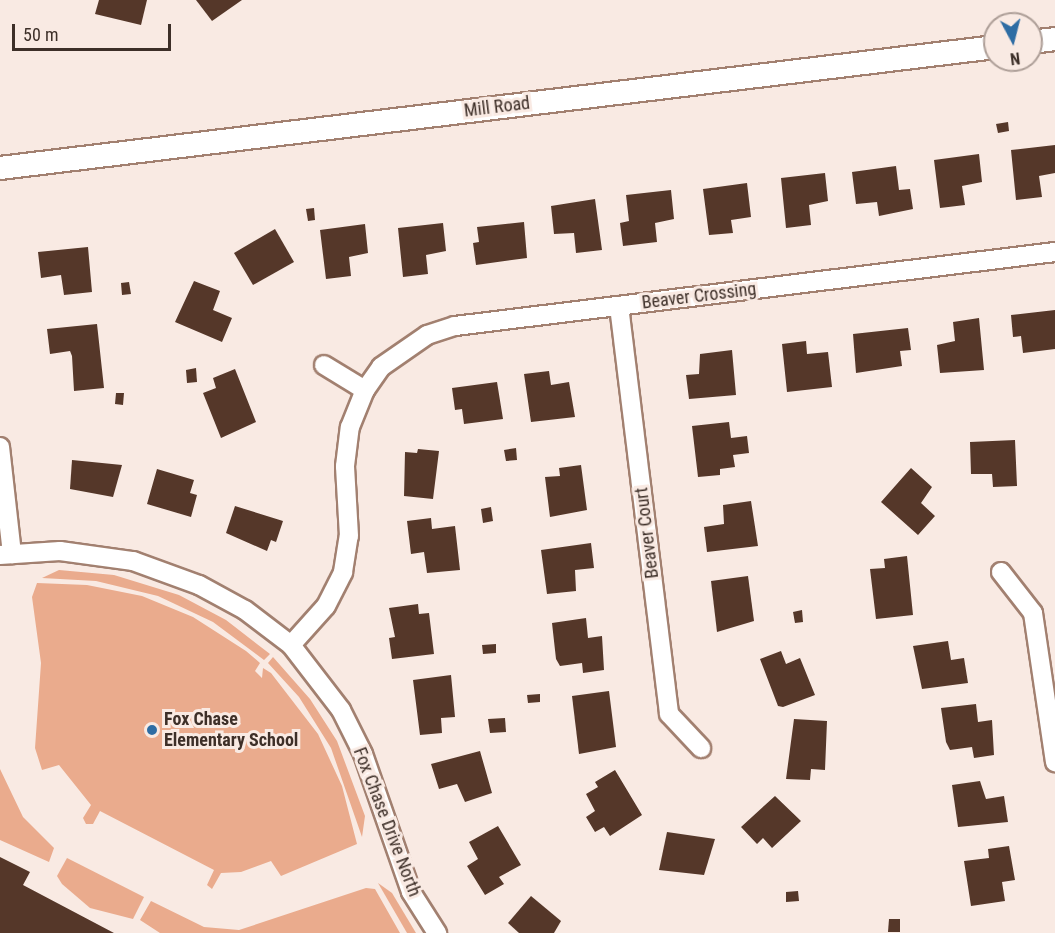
<!DOCTYPE html>
<html>
<head>
<meta charset="utf-8">
<style>
  body { margin:0 }
  #map { position:relative; width:1055px; height:933px; overflow:hidden; background:#f9eae3; font-family:"Roboto Condensed",sans-serif }
  div>[style] { position:absolute }
  .green>* { inset:0; background:#eaab8d }
  .building>* { inset:0; background:#553729 }
  .roads { filter:drop-shadow(2px 0 #a28070) drop-shadow(-2px 0 #a28070) drop-shadow(0 2px #a28070) drop-shadow(0 -2px #a28070) }
  .minor>* { height:18px; margin:-9px; padding:0 9px; transform-origin:9px; border-radius:9px; background:#fff }
  .tertiary>* { height:22px; margin:-11px; padding:0 11px; transform-origin:11px; border-radius:11px; background:#fff }
  .dots>* { width:16px; height:16px; translate:-50% -50%; box-sizing:border-box; border:3px solid #f9eae3; border-radius:50% }
  span { translate:-50% -50%; white-space:nowrap; text-align:center; line-height:1.15; -webkit-text-stroke:6px #f9eae3; paint-order:stroke }
  .street-label { font-size:18px; color:#3d2f28 }
  .poi-label { font-size:18px; color:#3d2f28; font-weight:700 }
  .left { translate:0 -50%; text-align:left }
  .north { position:absolute; left:983px; top:12px; width:60px; height:60px; box-sizing:border-box; background:#f9eae3; border:2px solid #ae9f98; border-radius:50%; rotate:173deg; font-size:16px; font-weight:700; line-height:24px; text-align:center; color:#3d2f28 }
  .north::after { content:''; display:block; margin:auto; width:21px; height:27px; background:#2e6da4; clip-path:polygon(50% 0,100% 100%,50% 72%,0 100%) }
  .scale { position:absolute; left:12px; top:24px; width:159px; height:27px; box-sizing:border-box; border:3px solid #3d2f28; border-top:0; padding-left:8px; font-size:18px; line-height:21px; white-space:nowrap; color:#3d2f28; -webkit-text-stroke:4px #f9eae3; paint-order:stroke }
</style>
</head>
<body>
<div id="map">
  <div class="green">
    <i style="clip-path:polygon(59px 570px,114px 575px,179px 595px,226px 620px,270px 654px,264px 660px,213px 622px,158px 596px,96px 581px,42px 578px)"></i>
    <i style="clip-path:polygon(37px 583px,87px 585px,142px 596px,193px 617px,246px 651px,260px 663px,255px 671px,262px 678px,263px 668px,271px 673px,318px 734px,342px 786px,357px 844px,281px 876px,271px 861px,241px 872px,221px 873px,212px 889px,207px 885px,214px 870px,100px 811px,93px 824px,86px 824px,83px 818px,91px 805px,59px 765px,42px 770px,35px 748px,41px 663px,32px 597px)"></i>
    <i style="clip-path:polygon(273px 657px,310px 699px,337px 741px,365px 816px,362px 837px,331px 748px,299px 697px,268px 663px)"></i>
    <i style="clip-path:polygon(0 769px,23px 817px,54px 848px,49px 862px,0 840px)"></i>
    <i style="clip-path:polygon(67px 858px,144px 897px,133px 919px,90px 908px,62px 884px,57px 876px)"></i>
    <i style="clip-path:polygon(378px 883px,392px 893px,416px 933px,407px 933px)"></i>
    <i style="clip-path:polygon(366px 888px,375px 889px,400px 933px,160px 933px,140px 920px,151px 901px,204px 927px,239px 930px)"></i>
  </div>
  <div class="building">
    <i style="clip-path:polygon(99px 0,147px 0,141px 25px,95px 14px)"></i>
    <i style="clip-path:polygon(196px 0,242px 0,212px 21px)"></i>
    <i style="clip-path:polygon(1008px 122px,1009px 131px,998px 133px,996px 124px)"></i>
    <i style="clip-path:polygon(1055px 145px,1055px 173px,1039px 176px,1042px 197px,1016px 200px,1011px 150px)"></i>
    <i style="clip-path:polygon(979px 154px,982px 182px,962px 186px,965px 205px,940px 208px,934px 160px)"></i>
    <i style="clip-path:polygon(896px 166px,899px 190px,910px 189px,913px 209px,879px 216px,877px 202px,856px 204px,852px 172px)"></i>
    <i style="clip-path:polygon(825px 173px,828px 201px,809px 205px,811px 225px,786px 228px,781px 178px)"></i>
    <i style="clip-path:polygon(747px 183px,751px 217px,731px 220px,733px 233px,709px 235px,703px 189px)"></i>
    <i style="clip-path:polygon(671px 190px,674px 219px,655px 223px,657px 242px,623px 246px,620px 223px,629px 221px,626px 195px)"></i>
    <i style="clip-path:polygon(595px 199px,602px 250px,576px 253px,574px 233px,554px 234px,551px 206px)"></i>
    <i style="clip-path:polygon(314px 208px,315px 220px,308px 221px,306px 209px)"></i>
    <i style="clip-path:polygon(524px 222px,527px 258px,476px 265px,473px 243px,479px 242px,477px 227px)"></i>
    <i style="clip-path:polygon(443px 223px,446px 251px,426px 255px,428px 274px,403px 277px,398px 228px)"></i>
    <i style="clip-path:polygon(365px 224px,368px 253px,349px 257px,351px 276px,326px 279px,320px 230px)"></i>
    <i style="clip-path:polygon(275px 229px,294px 262px,253px 285px,234px 253px)"></i>
    <i style="clip-path:polygon(88px 247px,92px 292px,64px 295px,61px 275px,41px 278px,38px 252px)"></i>
    <i style="clip-path:polygon(194px 281px,220px 291px,213px 310px,232px 318px,222px 342px,175px 322px)"></i>
    <i style="clip-path:polygon(129px 282px,131px 294px,122px 295px,121px 283px)"></i>
    <i style="clip-path:polygon(1055px 310px,1055px 349px,1023px 353px,1021px 336px,1013px 337px,1011px 315px)"></i>
    <i style="clip-path:polygon(979px 318px,984px 370px,940px 373px,937px 345px,955px 341px,953px 322px)"></i>
    <i style="clip-path:polygon(97px 324px,104px 388px,74px 391px,72px 356px,70px 351px,50px 354px,47px 329px)"></i>
    <i style="clip-path:polygon(908px 328px,911px 350px,900px 351px,902px 366px,856px 373px,853px 334px)"></i>
    <i style="clip-path:polygon(806px 341px,807px 354px,828px 352px,832px 387px,787px 392px,782px 344px)"></i>
    <i style="clip-path:polygon(732px 350px,736px 395px,689px 399px,686px 375px,699px 374px,700px 354px)"></i>
    <i style="clip-path:polygon(196px 368px,197px 382px,187px 383px,186px 370px)"></i>
    <i style="clip-path:polygon(235px 369px,256px 422px,221px 438px,203px 393px,216px 388px,213px 378px)"></i>
    <i style="clip-path:polygon(549px 371px,551px 385px,569px 382px,575px 417px,531px 422px,524px 374px)"></i>
    <i style="clip-path:polygon(497px 382px,503px 419px,464px 424px,462px 409px,455px 410px,452px 388px)"></i>
    <i style="clip-path:polygon(116px 393px,124px 393px,123px 405px,115px 404px)"></i>
    <i style="clip-path:polygon(729px 422px,731px 438px,747px 436px,749px 453px,733px 455px,735px 467px,720px 469px,720px 475px,698px 477px,692px 426px)"></i>
    <i style="clip-path:polygon(1015px 440px,1017px 486px,993px 487px,992px 474px,971px 474px,970px 442px)"></i>
    <i style="clip-path:polygon(516px 448px,517px 460px,506px 461px,504px 450px)"></i>
    <i style="clip-path:polygon(418px 449px,439px 451px,433px 499px,404px 496px,405px 452px,417px 453px)"></i>
    <i style="clip-path:polygon(72px 460px,122px 465px,113px 497px,70px 489px)"></i>
    <i style="clip-path:polygon(581px 465px,587px 510px,550px 517px,545px 477px,560px 476px,559px 468px)"></i>
    <i style="clip-path:polygon(911px 468px,932px 487px,921px 503px,935px 516px,918px 535px,881px 502px)"></i>
    <i style="clip-path:polygon(157px 469px,194px 480px,190px 493px,197px 495px,191px 517px,147px 504px)"></i>
    <i style="clip-path:polygon(751px 501px,758px 546px,707px 552px,704px 527px,724px 524px,723px 505px)"></i>
    <i style="clip-path:polygon(235px 506px,283px 521px,276px 542px,271px 540px,267px 551px,226px 533px)"></i>
    <i style="clip-path:polygon(491px 507px,493px 521px,483px 523px,481px 509px)"></i>
    <i style="clip-path:polygon(431px 518px,432px 529px,455px 526px,460px 570px,427px 573px,424px 552px,411px 554px,407px 521px)"></i>
    <i style="clip-path:polygon(591px 543px,594px 568px,575px 570px,576px 591px,547px 594px,541px 550px)"></i>
    <i style="clip-path:polygon(907px 556px,913px 615px,876px 619px,870px 569px,885px 568px,884px 559px)"></i>
    <i style="clip-path:polygon(748px 576px,754px 621px,717px 632px,711px 581px)"></i>
    <i style="clip-path:polygon(418px 604px,419px 614px,429px 613px,434px 654px,392px 659px,389px 638px,395px 637px,389px 608px)"></i>
    <i style="clip-path:polygon(802px 610px,803px 622px,795px 623px,793px 612px)"></i>
    <i style="clip-path:polygon(586px 618px,588px 638px,602px 636px,604px 670px,583px 673px,582px 663px,560px 666px,556px 659px,552px 623px)"></i>
    <i style="clip-path:polygon(948px 641px,951px 660px,964px 658px,968px 683px,922px 689px,913px 646px)"></i>
    <i style="clip-path:polygon(496px 644px,496px 653px,483px 654px,482px 645px)"></i>
    <i style="clip-path:polygon(781px 651px,786px 664px,800px 658px,815px 695px,783px 707px,778px 706px,760px 659px)"></i>
    <i style="clip-path:polygon(451px 675px,455px 717px,441px 718px,442px 733px,420px 735px,413px 680px)"></i>
    <i style="clip-path:polygon(609px 691px,616px 747px,579px 754px,572px 696px)"></i>
    <i style="clip-path:polygon(540px 694px,540px 702px,528px 703px,527px 695px)"></i>
    <i style="clip-path:polygon(976px 704px,978px 722px,992px 720px,994px 755px,974px 758px,972px 747px,950px 750px,946px 742px,941px 708px)"></i>
    <i style="clip-path:polygon(505px 718px,506px 732px,490px 733px,488px 719px)"></i>
    <i style="clip-path:polygon(794px 719px,827px 721px,825px 770px,811px 769px,810px 780px,786px 779px)"></i>
    <i style="clip-path:polygon(480px 751px,492px 793px,465px 802px,457px 784px,439px 789px,431px 764px)"></i>
    <i style="clip-path:polygon(615px 770px,642px 815px,610px 836px,604px 827px,595px 832px,586px 817px,595px 811px,586px 794px,598px 787px,595px 782px)"></i>
    <i style="clip-path:polygon(980px 781px,986px 799px,1004px 796px,1008px 822px,958px 827px,952px 785px)"></i>
    <i style="clip-path:polygon(775px 796px,801px 821px,772px 848px,763px 838px,757px 844px,741px 827px)"></i>
    <i style="clip-path:polygon(498px 826px,521px 865px,499px 877px,504px 884px,485px 895px,467px 866px,478px 859px,469px 842px)"></i>
    <i style="clip-path:polygon(667px 832px,715px 839px,704px 875px,659px 870px)"></i>
    <i style="clip-path:polygon(1009px 846px,1015px 880px,1002px 882px,1005px 901px,971px 906px,964px 861px,989px 858px,988px 849px)"></i>
    <i style="clip-path:polygon(0 857px,30px 872px,23px 885px,114px 933px,0 933px)"></i>
    <i style="clip-path:polygon(798px 891px,799px 901px,786px 902px,786px 892px)"></i>
    <i style="clip-path:polygon(531px 896px,561px 921px,554px 933px,519px 933px,508px 923px)"></i>
    <i style="clip-path:polygon(889px 919px,900px 919px,900px 932px,888px 932px)"></i>
  </div>
  <div class="roads">
    <div class="minor">
      <i style="left:619px;top:306px;width:411px;rotate:83deg"></i>
      <i style="left:669px;top:714px;width:47px;rotate:46.7deg"></i>
      <i style="left:324px;top:365px;width:48px;rotate:31.4deg"></i>
      <i style="left:0;top:447px;width:108px;rotate:83.6deg"></i>
      <i style="left:0;top:555px;width:60px;rotate:-3.8deg"></i>
      <i style="left:60px;top:551px;width:74px;rotate:7.8deg"></i>
      <i style="left:133px;top:561px;width:70px;rotate:20deg"></i>
      <i style="left:199px;top:585px;width:52px;rotate:28.5deg"></i>
      <i style="left:245px;top:610px;width:58px;rotate:37.3deg"></i>
      <i style="left:291px;top:645px;width:82px;rotate:52.4deg"></i>
      <i style="left:341px;top:710px;width:49px;rotate:63.4deg"></i>
      <i style="left:363px;top:754px;width:146px;rotate:70.8deg"></i>
      <i style="left:411px;top:892px;width:49px;rotate:57.6deg"></i>
      <i style="left:1001px;top:572px;width:52px;rotate:52deg"></i>
      <i style="left:1033px;top:613px;width:151px;rotate:81.6deg"></i>
      <i style="left:291px;top:645px;width:52px;rotate:-48.1deg"></i>
      <i style="left:326px;top:606px;width:38px;rotate:-63deg"></i>
      <i style="left:343px;top:572px;width:36px;rotate:-81deg"></i>
      <i style="left:349px;top:536px;width:70px;rotate:-93.3deg"></i>
      <i style="left:345px;top:466px;width:39px;rotate:-83deg"></i>
      <i style="left:350px;top:427px;width:40px;rotate:-68deg"></i>
      <i style="left:365px;top:390px;width:28px;rotate:-55deg"></i>
      <i style="left:381px;top:367px;width:56px;rotate:-34.8deg"></i>
      <i style="left:427px;top:335px;width:29px;rotate:-18deg"></i>
      <i style="left:455px;top:326px;width:605px;rotate:-7.03deg"></i>
    </div>
    <div class="tertiary">
      <i style="left:1031px;top:42px;width:24px;rotate:-7deg"></i>
      <i style="left:0;top:168px;width:1002px;rotate:-6.93deg"></i>
    </div>
  </div>
  <div class="dots">
    <i style="left:152px;top:730px;background:#2e6da4"></i>
  </div>
  <div class="street-label">
    <span style="left:497px;top:107px;rotate:-7deg">Mill Road</span>
    <span style="left:699px;top:296px;rotate:-7deg">Beaver Crossing</span>
    <span style="left:647px;top:533px;rotate:-97deg">Beaver Court</span>
    <span style="left:387px;top:822px;rotate:69deg">Fox Chase Drive North</span>
  </div>
  <div class="poi-label">
    <span class="left" style="left:164px;top:730px">Fox Chase<br>Elementary School</span>
  </div>
  <div class="north">N</div>
  <div class="scale">50 m</div>
</div>
</body>
</html>
